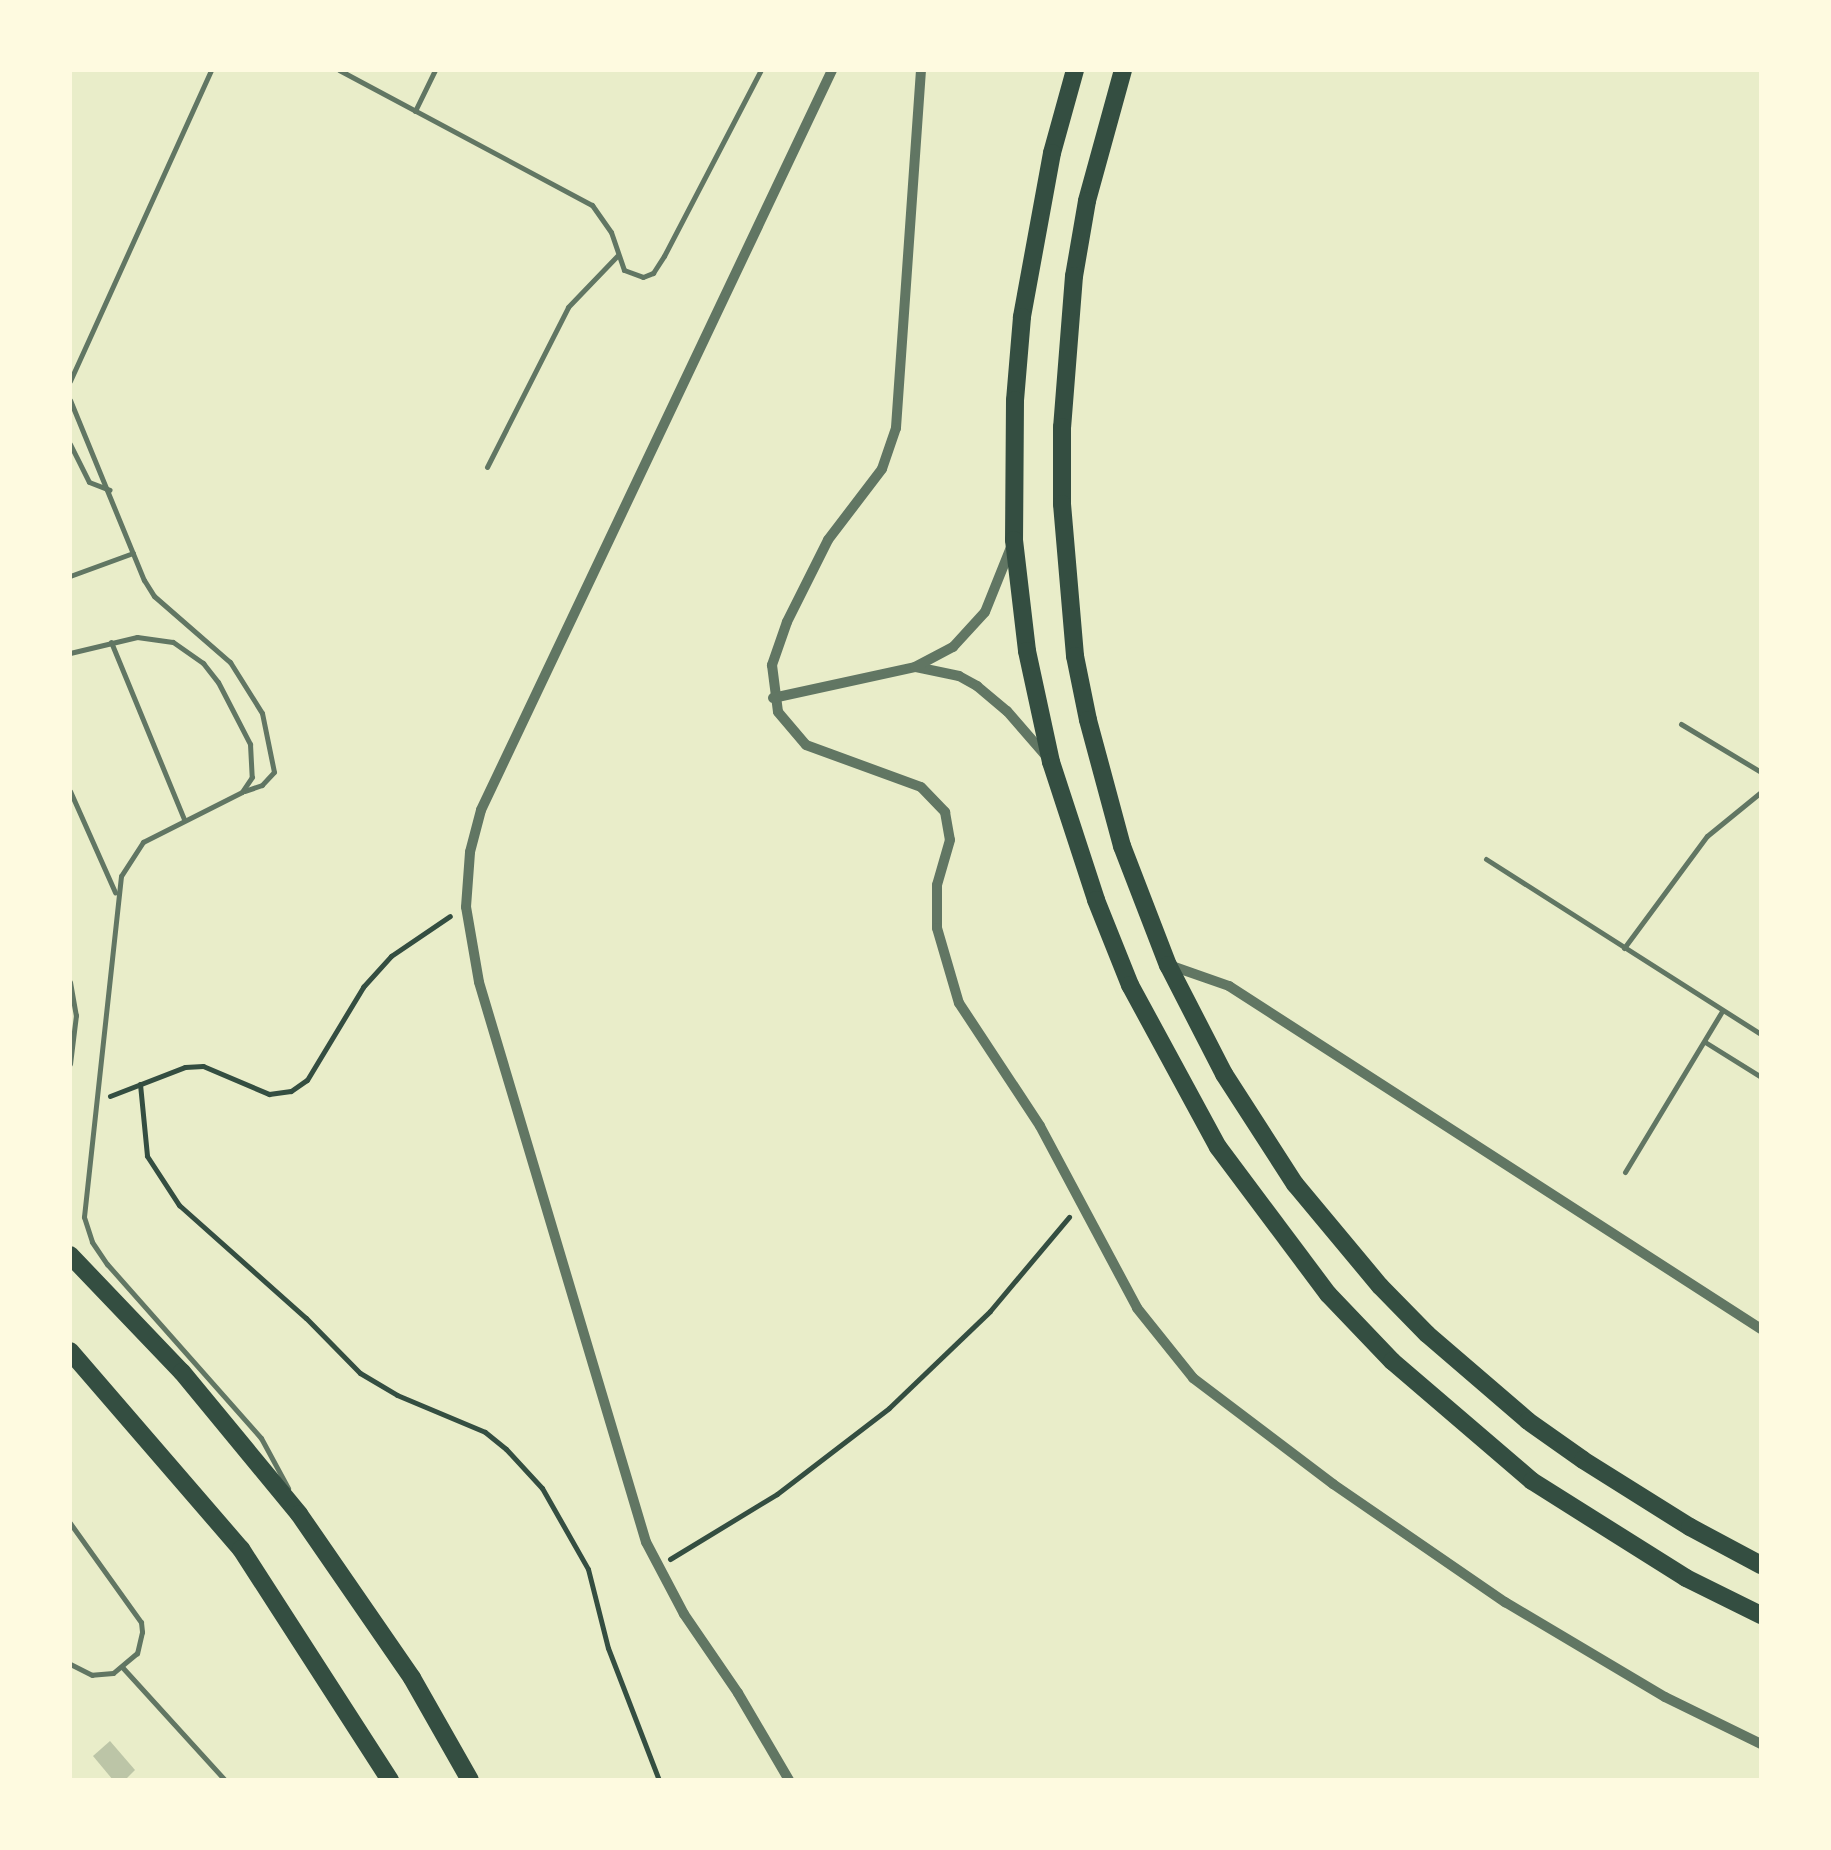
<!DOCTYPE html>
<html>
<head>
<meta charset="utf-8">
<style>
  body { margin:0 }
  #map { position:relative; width:1831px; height:1850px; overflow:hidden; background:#e9edc9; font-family:Cabin,sans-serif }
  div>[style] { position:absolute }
  .building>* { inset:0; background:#bcc5a7 }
  .path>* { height:5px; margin:-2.5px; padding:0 2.5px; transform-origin:2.5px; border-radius:2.5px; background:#344e41 }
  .service>* { height:5px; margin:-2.5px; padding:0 2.5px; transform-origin:2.5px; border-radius:2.5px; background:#617663 }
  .minor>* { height:10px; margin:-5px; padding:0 5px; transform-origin:5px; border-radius:5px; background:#617663 }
  .primary>* { height:18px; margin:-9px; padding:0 9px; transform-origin:9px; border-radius:9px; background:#344e41 }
  .trunk>* { height:18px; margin:-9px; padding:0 9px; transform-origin:9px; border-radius:9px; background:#344e41 }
  span { translate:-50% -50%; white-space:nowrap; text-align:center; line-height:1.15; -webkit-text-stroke:8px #fefae0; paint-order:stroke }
  .frame { position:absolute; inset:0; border:72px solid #fefae0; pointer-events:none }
</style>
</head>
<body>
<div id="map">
  <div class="building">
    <i style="clip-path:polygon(110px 1741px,135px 1770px,125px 1780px,113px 1780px,93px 1756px)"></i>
  </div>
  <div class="path">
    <i style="left:140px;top:1084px;width:72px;rotate:84.4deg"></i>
    <i style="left:147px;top:1156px;width:59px;rotate:56.9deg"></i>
    <i style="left:179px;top:1205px;width:170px;rotate:41.7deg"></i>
    <i style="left:306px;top:1318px;width:77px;rotate:45.5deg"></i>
    <i style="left:360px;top:1373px;width:43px;rotate:30.7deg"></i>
    <i style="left:397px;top:1395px;width:95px;rotate:22.8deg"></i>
    <i style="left:485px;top:1432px;width:27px;rotate:39deg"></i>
    <i style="left:506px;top:1449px;width:53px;rotate:47.3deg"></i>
    <i style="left:542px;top:1488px;width:93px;rotate:60.4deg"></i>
    <i style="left:588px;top:1569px;width:81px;rotate:75.8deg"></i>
    <i style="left:608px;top:1648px;width:142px;rotate:68.9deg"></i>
    <i style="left:110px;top:1096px;width:80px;rotate:-21.1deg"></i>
    <i style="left:185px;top:1067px;width:18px;rotate:-3deg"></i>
    <i style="left:203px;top:1066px;width:72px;rotate:23deg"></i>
    <i style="left:269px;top:1094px;width:22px;rotate:-8deg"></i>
    <i style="left:291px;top:1091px;width:19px;rotate:-35deg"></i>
    <i style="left:307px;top:1080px;width:109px;rotate:-58.9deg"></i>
    <i style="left:363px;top:987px;width:42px;rotate:-47.9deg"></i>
    <i style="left:391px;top:956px;width:71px;rotate:-34.1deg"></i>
    <i style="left:670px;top:1559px;width:125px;rotate:-31.3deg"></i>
    <i style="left:777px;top:1494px;width:141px;rotate:-37.5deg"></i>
    <i style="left:889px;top:1408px;width:140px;rotate:-43.8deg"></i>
    <i style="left:990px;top:1311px;width:123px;rotate:-50deg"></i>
  </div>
  <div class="service">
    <i style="left:339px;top:70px;width:287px;rotate:28.1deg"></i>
    <i style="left:592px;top:205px;width:33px;rotate:55deg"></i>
    <i style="left:611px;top:232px;width:40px;rotate:71.1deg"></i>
    <i style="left:624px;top:270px;width:20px;rotate:20deg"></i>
    <i style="left:643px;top:277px;width:11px;rotate:-22deg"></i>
    <i style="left:653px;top:273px;width:20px;rotate:-57deg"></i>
    <i style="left:664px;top:256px;width:210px;rotate:-62.5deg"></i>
    <i style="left:415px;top:111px;width:46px;rotate:-64deg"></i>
    <i style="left:70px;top:381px;width:341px;rotate:-65.6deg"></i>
    <i style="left:70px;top:400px;width:195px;rotate:67.7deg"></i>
    <i style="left:144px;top:580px;width:19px;rotate:58deg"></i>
    <i style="left:154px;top:596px;width:101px;rotate:41deg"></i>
    <i style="left:230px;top:662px;width:60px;rotate:57.9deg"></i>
    <i style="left:262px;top:713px;width:60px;rotate:78.5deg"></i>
    <i style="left:274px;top:772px;width:18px;rotate:133deg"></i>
    <i style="left:262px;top:785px;width:18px;rotate:161deg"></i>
    <i style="left:70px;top:444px;width:42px;rotate:63.4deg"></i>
    <i style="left:89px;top:482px;width:22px;rotate:21deg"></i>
    <i style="left:487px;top:467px;width:179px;rotate:-63.1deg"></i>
    <i style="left:568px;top:307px;width:71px;rotate:-46.1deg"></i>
    <i style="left:70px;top:576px;width:67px;rotate:-20.1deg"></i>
    <i style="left:111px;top:642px;width:191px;rotate:67.6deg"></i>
    <i style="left:70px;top:653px;width:69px;rotate:-13.4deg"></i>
    <i style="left:137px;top:637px;width:36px;rotate:8deg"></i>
    <i style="left:173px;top:642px;width:37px;rotate:35deg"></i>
    <i style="left:203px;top:663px;width:24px;rotate:52deg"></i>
    <i style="left:218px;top:682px;width:70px;rotate:62.7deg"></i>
    <i style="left:250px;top:744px;width:33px;rotate:87deg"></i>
    <i style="left:252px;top:777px;width:18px;rotate:124deg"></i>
    <i style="left:242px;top:792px;width:111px;rotate:153.2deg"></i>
    <i style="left:143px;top:842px;width:40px;rotate:122.9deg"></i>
    <i style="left:121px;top:876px;width:343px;rotate:96.2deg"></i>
    <i style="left:84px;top:1217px;width:26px;rotate:72deg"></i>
    <i style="left:92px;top:1242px;width:27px;rotate:56deg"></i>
    <i style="left:107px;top:1264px;width:232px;rotate:48.5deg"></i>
    <i style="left:261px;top:1438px;width:57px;rotate:61.6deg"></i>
    <i style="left:1681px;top:724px;width:93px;rotate:31deg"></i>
    <i style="left:70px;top:791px;width:111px;rotate:66deg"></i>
    <i style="left:1486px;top:859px;width:326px;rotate:32.5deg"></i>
    <i style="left:1624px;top:948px;width:139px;rotate:-53.5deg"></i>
    <i style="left:1707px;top:836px;width:70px;rotate:-39.2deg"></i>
    <i style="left:70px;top:982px;width:34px;rotate:80deg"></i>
    <i style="left:76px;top:1015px;width:49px;rotate:97deg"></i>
    <i style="left:1705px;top:1042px;width:66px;rotate:32deg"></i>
    <i style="left:1625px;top:1172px;width:188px;rotate:-58.9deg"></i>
    <i style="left:70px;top:1523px;width:122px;rotate:54.4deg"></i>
    <i style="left:141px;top:1622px;width:10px;rotate:84deg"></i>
    <i style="left:142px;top:1632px;width:22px;rotate:103deg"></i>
    <i style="left:137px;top:1653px;width:31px;rotate:140deg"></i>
    <i style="left:113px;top:1673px;width:21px;rotate:175deg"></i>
    <i style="left:92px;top:1675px;width:25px;rotate:-153deg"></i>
    <i style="left:123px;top:1668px;width:151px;rotate:47.7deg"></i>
  </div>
  <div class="minor">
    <i style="left:921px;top:70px;width:359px;rotate:94deg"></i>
    <i style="left:896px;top:428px;width:43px;rotate:108.9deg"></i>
    <i style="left:882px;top:469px;width:89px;rotate:127.3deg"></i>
    <i style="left:828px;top:540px;width:92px;rotate:116.6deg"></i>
    <i style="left:787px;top:622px;width:46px;rotate:109.2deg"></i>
    <i style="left:772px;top:665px;width:47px;rotate:82.7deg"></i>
    <i style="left:778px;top:712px;width:43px;rotate:49.7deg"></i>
    <i style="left:806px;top:745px;width:122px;rotate:20.1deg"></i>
    <i style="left:921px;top:787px;width:35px;rotate:46deg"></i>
    <i style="left:945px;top:812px;width:28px;rotate:80deg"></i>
    <i style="left:950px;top:840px;width:47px;rotate:106.1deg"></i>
    <i style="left:937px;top:885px;width:43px;rotate:90deg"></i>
    <i style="left:937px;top:928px;width:78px;rotate:73.7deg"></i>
    <i style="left:959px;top:1003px;width:147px;rotate:56.6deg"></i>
    <i style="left:1040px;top:1126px;width:206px;rotate:61.9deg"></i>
    <i style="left:1137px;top:1308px;width:90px;rotate:51.3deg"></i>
    <i style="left:1193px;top:1378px;width:176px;rotate:37.1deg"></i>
    <i style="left:1333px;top:1484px;width:209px;rotate:34.5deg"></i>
    <i style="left:1505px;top:1602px;width:186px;rotate:30.7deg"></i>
    <i style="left:1665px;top:1697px;width:107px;rotate:26.1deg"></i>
    <i style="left:916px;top:667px;width:44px;rotate:11.8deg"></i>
    <i style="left:959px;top:676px;width:21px;rotate:29deg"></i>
    <i style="left:977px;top:686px;width:39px;rotate:40deg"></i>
    <i style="left:1007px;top:711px;width:60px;rotate:49.1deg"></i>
    <i style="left:773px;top:698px;width:145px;rotate:-12.3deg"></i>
    <i style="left:915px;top:667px;width:43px;rotate:-27.8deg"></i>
    <i style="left:953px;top:647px;width:47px;rotate:-47.6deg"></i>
    <i style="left:985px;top:612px;width:72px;rotate:-68.1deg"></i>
    <i style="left:1169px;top:965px;width:64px;rotate:19.3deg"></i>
    <i style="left:1229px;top:986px;width:633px;rotate:32.81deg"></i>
    <i style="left:789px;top:1780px;width:101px;rotate:-120.4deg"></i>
    <i style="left:738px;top:1693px;width:96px;rotate:-124.4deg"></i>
    <i style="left:684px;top:1614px;width:81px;rotate:-117.8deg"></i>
    <i style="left:646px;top:1542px;width:584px;rotate:-106.61deg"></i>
    <i style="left:479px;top:982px;width:76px;rotate:-99.8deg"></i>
    <i style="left:466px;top:907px;width:55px;rotate:-85.8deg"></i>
    <i style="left:470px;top:852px;width:43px;rotate:-75.3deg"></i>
    <i style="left:481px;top:810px;width:819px;rotate:-64.62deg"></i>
  </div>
  <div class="primary">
    <i style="left:1075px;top:70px;width:86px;rotate:105.5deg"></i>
    <i style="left:1052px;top:153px;width:167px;rotate:100.4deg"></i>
    <i style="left:1022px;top:317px;width:83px;rotate:94.8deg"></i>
    <i style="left:1015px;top:400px;width:140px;rotate:90.4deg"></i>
    <i style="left:1014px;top:540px;width:112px;rotate:83.3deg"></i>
    <i style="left:1027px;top:651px;width:114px;rotate:77.8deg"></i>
    <i style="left:1051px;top:762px;width:145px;rotate:71.9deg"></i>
    <i style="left:1096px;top:900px;width:92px;rotate:68.2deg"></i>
    <i style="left:1130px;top:985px;width:184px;rotate:61.5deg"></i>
    <i style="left:1218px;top:1147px;width:184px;rotate:53.2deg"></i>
    <i style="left:1328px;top:1294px;width:93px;rotate:46.3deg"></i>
    <i style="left:1392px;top:1361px;width:184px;rotate:40.6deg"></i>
    <i style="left:1532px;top:1481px;width:182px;rotate:32.2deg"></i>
    <i style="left:1686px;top:1578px;width:84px;rotate:26.3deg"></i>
    <i style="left:1123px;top:70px;width:136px;rotate:105.4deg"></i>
    <i style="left:1087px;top:201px;width:76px;rotate:99.8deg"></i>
    <i style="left:1074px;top:276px;width:151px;rotate:94.5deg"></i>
    <i style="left:1062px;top:427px;width:77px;rotate:90deg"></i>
    <i style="left:1062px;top:504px;width:153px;rotate:85.1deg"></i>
    <i style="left:1075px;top:656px;width:65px;rotate:78.5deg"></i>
    <i style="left:1088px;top:720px;width:131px;rotate:74.9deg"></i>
    <i style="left:1122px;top:846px;width:128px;rotate:68.9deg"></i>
    <i style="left:1168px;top:965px;width:123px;rotate:62.8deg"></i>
    <i style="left:1224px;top:1074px;width:131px;rotate:57.2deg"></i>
    <i style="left:1295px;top:1184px;width:133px;rotate:50.2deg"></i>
    <i style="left:1380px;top:1286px;width:67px;rotate:45.6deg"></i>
    <i style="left:1427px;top:1334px;width:133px;rotate:40.7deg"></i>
    <i style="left:1528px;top:1421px;width:67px;rotate:35.3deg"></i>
    <i style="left:1583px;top:1460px;width:126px;rotate:32.1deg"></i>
    <i style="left:1690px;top:1527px;width:81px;rotate:28.2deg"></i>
  </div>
  <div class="trunk">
    <i style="left:70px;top:1255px;width:162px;rotate:46.3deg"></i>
    <i style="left:182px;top:1372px;width:184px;rotate:50.5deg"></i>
    <i style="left:299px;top:1514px;width:199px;rotate:55.4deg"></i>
    <i style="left:412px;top:1678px;width:117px;rotate:60.4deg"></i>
    <i style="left:70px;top:1351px;width:262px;rotate:49.2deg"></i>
    <i style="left:241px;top:1549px;width:275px;rotate:57.2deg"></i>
  </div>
  <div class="frame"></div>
</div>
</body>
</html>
